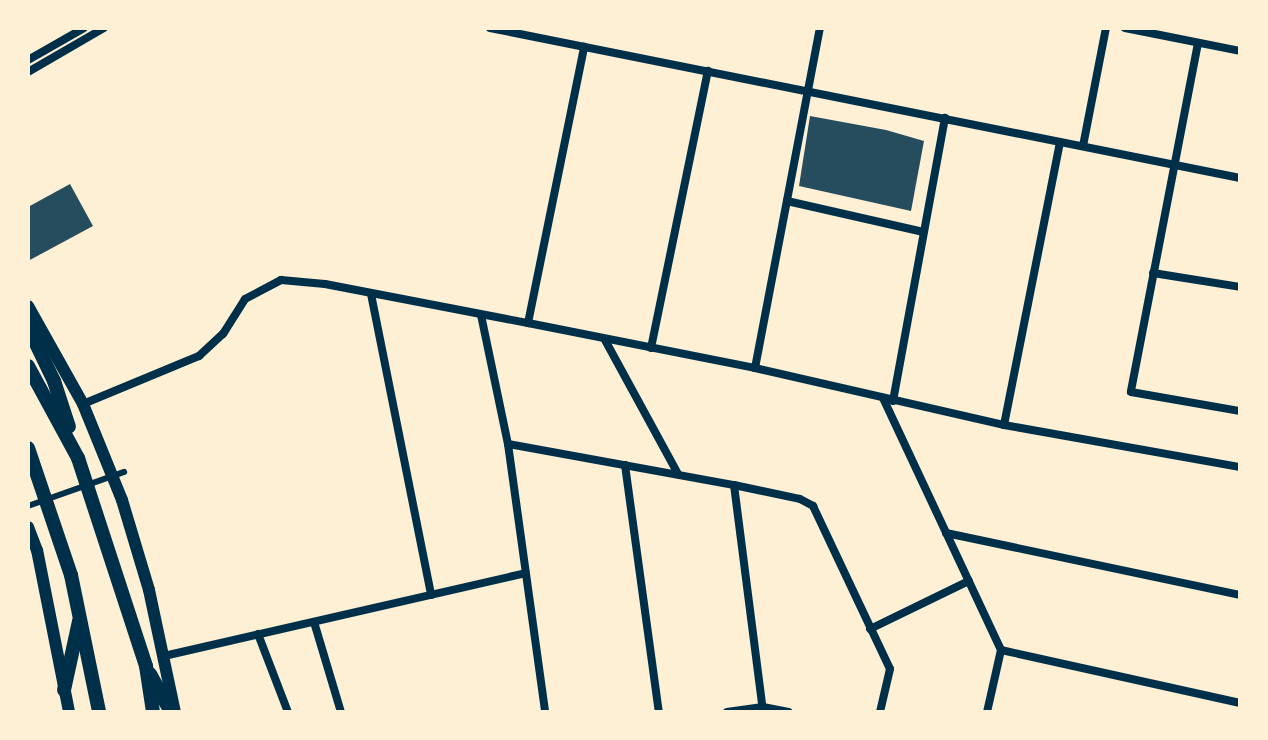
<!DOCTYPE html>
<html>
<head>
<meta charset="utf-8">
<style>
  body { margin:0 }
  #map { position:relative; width:1268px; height:740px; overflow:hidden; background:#fdf0d5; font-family:Helvetica,sans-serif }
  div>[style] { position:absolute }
  .building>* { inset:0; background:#264d5e }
  .pedestrian>* { height:6px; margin:-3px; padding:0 3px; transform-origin:3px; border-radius:3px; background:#003049 }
  .minor>* { height:8px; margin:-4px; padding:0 4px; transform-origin:4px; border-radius:4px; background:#003049 }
  .secondary>* { height:12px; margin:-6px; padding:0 6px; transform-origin:6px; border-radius:6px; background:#003049 }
  .trunk>* { height:14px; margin:-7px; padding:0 7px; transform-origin:7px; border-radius:7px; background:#003049 }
  span { translate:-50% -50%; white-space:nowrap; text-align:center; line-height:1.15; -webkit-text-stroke:6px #fdf0d5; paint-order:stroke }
  .frame { position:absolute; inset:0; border:30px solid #fdf0d5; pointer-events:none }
</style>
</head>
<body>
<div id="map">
  <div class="building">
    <i style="clip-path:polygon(810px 116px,886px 130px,924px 141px,911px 211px,799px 186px)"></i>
    <i style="clip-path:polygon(70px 184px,93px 226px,28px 261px,28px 207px)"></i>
  </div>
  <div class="pedestrian">
    <i style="left:28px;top:506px;width:102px;rotate:-19.5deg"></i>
  </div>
  <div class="minor">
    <i style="left:490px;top:28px;width:765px;rotate:11.31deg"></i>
    <i style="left:1125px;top:28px;width:117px;rotate:11.3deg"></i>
    <i style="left:1198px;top:43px;width:355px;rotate:100.9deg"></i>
    <i style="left:1131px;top:392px;width:111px;rotate:9.9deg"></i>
    <i style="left:28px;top:60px;width:64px;rotate:-29.7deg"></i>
    <i style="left:28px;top:72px;width:88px;rotate:-30.1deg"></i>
    <i style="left:1083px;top:146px;width:120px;rotate:-79deg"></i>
    <i style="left:787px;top:201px;width:140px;rotate:12.8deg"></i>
    <i style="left:1153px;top:273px;width:88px;rotate:9.1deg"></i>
    <i style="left:371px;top:294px;width:307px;rotate:78.7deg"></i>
    <i style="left:481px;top:315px;width:132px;rotate:78.2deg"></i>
    <i style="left:508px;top:444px;width:271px;rotate:82.1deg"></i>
    <i style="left:528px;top:323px;width:282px;rotate:-78.5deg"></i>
    <i style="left:605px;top:340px;width:153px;rotate:61.4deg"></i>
    <i style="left:651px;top:348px;width:283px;rotate:-78.4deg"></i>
    <i style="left:755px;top:368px;width:346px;rotate:-79.2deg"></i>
    <i style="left:883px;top:398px;width:278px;rotate:64.9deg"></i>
    <i style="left:1001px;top:650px;width:64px;rotate:102.7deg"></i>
    <i style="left:893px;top:401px;width:288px;rotate:-79.6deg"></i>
    <i style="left:83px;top:404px;width:126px;rotate:-22.5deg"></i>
    <i style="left:199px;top:356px;width:33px;rotate:-43deg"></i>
    <i style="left:223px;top:334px;width:41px;rotate:-57.8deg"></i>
    <i style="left:245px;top:299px;width:41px;rotate:-27.8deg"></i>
    <i style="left:281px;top:280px;width:44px;rotate:5.2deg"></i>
    <i style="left:325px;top:284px;width:207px;rotate:10.9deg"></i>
    <i style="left:528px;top:323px;width:231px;rotate:11.2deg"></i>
    <i style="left:755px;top:368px;width:255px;rotate:12.9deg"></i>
    <i style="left:1004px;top:425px;width:240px;rotate:10.1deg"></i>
    <i style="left:1004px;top:425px;width:288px;rotate:-78.8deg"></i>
    <i style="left:508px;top:444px;width:230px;rotate:10.3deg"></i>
    <i style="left:734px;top:485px;width:67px;rotate:12deg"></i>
    <i style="left:800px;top:499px;width:15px;rotate:28deg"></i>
    <i style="left:813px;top:506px;width:180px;rotate:64.7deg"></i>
    <i style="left:890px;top:669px;width:44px;rotate:103.1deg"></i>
    <i style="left:625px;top:465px;width:249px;rotate:82.2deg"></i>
    <i style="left:734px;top:485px;width:229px;rotate:82.7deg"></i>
    <i style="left:946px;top:533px;width:300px;rotate:11.9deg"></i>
    <i style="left:314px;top:622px;width:94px;rotate:73.3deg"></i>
    <i style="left:870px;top:629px;width:110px;rotate:-25.9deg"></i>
    <i style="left:258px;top:634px;width:84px;rotate:69deg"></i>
    <i style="left:1001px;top:650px;width:245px;rotate:12.5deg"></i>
    <i style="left:164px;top:656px;width:371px;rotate:-12.9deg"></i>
    <i style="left:727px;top:712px;width:36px;rotate:-8deg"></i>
    <i style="left:763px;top:707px;width:26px;rotate:11deg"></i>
  </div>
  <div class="secondary">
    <i style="left:28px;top:306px;width:112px;rotate:60.7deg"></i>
    <i style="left:83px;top:404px;width:104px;rotate:67.9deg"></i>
    <i style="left:122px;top:500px;width:94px;rotate:73.3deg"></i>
    <i style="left:149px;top:590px;width:125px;rotate:78deg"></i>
    <i style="left:28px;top:527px;width:25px;rotate:69deg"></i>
    <i style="left:37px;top:550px;width:165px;rotate:78.8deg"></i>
  </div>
  <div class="trunk">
    <i style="left:28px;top:327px;width:60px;rotate:64.3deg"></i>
    <i style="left:54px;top:381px;width:48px;rotate:71.9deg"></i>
    <i style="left:28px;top:366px;width:105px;rotate:61.5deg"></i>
    <i style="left:78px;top:458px;width:219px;rotate:71.9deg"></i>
    <i style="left:146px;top:666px;width:47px;rotate:81.3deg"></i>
    <i style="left:28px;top:448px;width:134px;rotate:71.3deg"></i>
    <i style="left:71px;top:575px;width:140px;rotate:78.4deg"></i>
    <i style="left:150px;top:674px;width:43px;rotate:61.1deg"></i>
    <i style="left:64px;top:690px;width:71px;rotate:-77.7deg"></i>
  </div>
  <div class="frame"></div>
</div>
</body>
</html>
